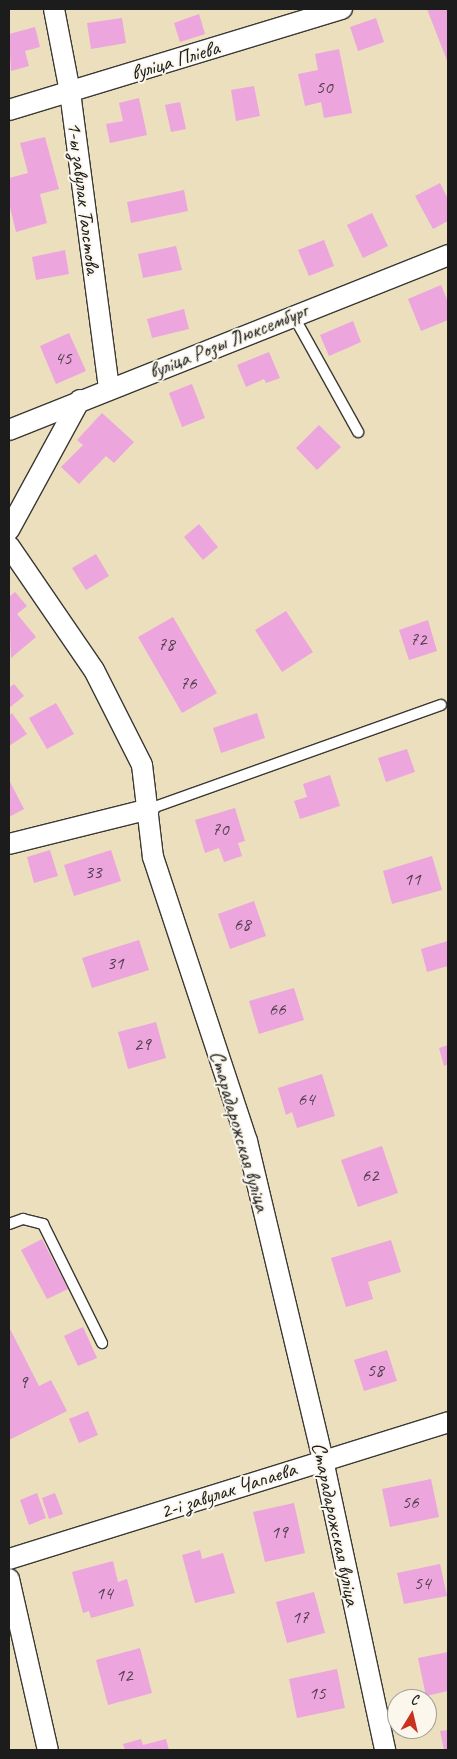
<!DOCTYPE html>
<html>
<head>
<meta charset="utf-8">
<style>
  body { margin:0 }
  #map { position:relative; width:457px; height:1759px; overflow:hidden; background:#ebdfbd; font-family:Caveat,sans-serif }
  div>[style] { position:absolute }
  .building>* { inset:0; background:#eca5dd }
  .roads { filter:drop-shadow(1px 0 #3b3934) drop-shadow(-1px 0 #3b3934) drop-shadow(0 1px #3b3934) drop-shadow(0 -1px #3b3934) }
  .lane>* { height:10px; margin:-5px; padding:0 5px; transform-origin:5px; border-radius:5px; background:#fff }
  .street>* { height:20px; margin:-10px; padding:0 10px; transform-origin:10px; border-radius:10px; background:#fff }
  span { translate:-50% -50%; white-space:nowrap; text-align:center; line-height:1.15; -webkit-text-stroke:4px #fbf7ec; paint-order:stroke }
  .number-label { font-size:19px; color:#503e4c }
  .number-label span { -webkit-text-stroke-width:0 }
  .street-label { font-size:21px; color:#1c1c1c }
  .frame { position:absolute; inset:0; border:10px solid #1c1c1c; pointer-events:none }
  .north { position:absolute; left:387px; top:1689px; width:50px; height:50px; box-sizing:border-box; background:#fbf7ec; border:1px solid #a29f99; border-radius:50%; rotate:9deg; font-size:14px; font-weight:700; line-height:20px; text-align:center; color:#1c1c1c }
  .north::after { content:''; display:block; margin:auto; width:18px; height:22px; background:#c8321e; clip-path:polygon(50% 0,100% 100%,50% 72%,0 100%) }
</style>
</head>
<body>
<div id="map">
  <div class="building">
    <i style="clip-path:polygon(427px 9px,448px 9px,448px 63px)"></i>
    <i style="clip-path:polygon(199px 14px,205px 34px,180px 42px,174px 23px)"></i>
    <i style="clip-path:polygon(122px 18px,126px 43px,91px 49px,87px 23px)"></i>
    <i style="clip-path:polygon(376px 18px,384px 42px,358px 51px,350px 27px)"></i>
    <i style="clip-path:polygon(35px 27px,40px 47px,25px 51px,29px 66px,11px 71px,9px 34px)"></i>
    <i style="clip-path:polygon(339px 49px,352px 113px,324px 118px,321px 102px,305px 106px,298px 74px,318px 70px,315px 54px)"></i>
    <i style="clip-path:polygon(254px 86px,260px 116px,236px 121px,231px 90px)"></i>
    <i style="clip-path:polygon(139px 98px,147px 135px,110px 143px,106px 124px,123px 121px,119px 103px)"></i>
    <i style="clip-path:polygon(180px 102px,186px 129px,171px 132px,165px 105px)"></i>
    <i style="clip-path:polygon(45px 137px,59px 189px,40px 194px,47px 223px,16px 232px,9px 203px,9px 178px,28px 173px,20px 143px)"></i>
    <i style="clip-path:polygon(440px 183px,448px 199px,448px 221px,433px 229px,415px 196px)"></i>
    <i style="clip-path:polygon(184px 190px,188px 211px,131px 223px,127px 202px)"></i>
    <i style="clip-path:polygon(372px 213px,388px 246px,363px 258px,347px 225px)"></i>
    <i style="clip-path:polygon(324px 240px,334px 266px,309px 276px,298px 250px)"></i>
    <i style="clip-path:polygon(176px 246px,182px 270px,143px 278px,138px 254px)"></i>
    <i style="clip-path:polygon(65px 250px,69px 274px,36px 280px,32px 257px)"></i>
    <i style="clip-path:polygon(441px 285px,448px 302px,448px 320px,421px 331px,408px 299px)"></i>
    <i style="clip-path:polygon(184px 309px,189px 329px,152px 338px,147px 319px)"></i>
    <i style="clip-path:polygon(353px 321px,361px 342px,329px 356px,320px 335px)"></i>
    <i style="clip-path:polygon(69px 333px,86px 371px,56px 384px,40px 346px)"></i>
    <i style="clip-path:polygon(269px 352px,280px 378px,266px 383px,264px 379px,246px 387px,237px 365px)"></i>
    <i style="clip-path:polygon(192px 384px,205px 418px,182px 427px,169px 393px)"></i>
    <i style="clip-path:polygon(102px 413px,134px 442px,114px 463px,106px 456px,79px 484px,61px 467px,83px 445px,77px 440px)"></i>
    <i style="clip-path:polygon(319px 425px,341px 447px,317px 470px,296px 448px)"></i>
    <i style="clip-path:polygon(199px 524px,218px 547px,203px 560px,184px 537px)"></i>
    <i style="clip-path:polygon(96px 554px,109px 576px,86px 590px,72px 568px)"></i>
    <i style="clip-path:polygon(15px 592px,27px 606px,17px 614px,36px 637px,11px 658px,9px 597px)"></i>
    <i style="clip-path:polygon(286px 611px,313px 652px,282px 672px,255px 630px)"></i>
    <i style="clip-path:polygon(173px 617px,217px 693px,182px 713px,138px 637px)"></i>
    <i style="clip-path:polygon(428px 620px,437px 651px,409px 660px,399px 630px)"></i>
    <i style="clip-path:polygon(14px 684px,24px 696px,9px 708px,9px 688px)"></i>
    <i style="clip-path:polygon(56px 703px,74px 734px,47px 749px,29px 718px)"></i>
    <i style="clip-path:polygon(12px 713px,27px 734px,9px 746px,9px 716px)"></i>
    <i style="clip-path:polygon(257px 713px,265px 738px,221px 753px,213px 728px)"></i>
    <i style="clip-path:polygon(407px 749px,415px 772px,386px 782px,378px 758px)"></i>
    <i style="clip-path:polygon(330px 775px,340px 806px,300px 819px,294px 801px,307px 797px,303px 784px)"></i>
    <i style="clip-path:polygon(9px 780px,24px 809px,9px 817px)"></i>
    <i style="clip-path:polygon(235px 808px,245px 841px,238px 843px,242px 856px,224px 862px,219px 848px,205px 853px,195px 820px)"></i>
    <i style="clip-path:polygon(50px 850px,58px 876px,34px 883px,27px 857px)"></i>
    <i style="clip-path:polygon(111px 850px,121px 881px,74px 896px,64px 865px)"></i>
    <i style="clip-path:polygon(432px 856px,442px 890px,392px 904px,383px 871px)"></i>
    <i style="clip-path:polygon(254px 901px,266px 936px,230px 949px,218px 914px)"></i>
    <i style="clip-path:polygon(139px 940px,149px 970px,92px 988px,82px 958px)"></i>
    <i style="clip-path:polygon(448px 941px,448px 966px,427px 972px,421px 949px)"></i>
    <i style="clip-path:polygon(294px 988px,304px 1020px,259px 1034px,249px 1001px)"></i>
    <i style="clip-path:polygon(156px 1022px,166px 1058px,128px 1069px,118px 1032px)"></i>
    <i style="clip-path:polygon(448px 1045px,448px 1064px,444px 1066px,439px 1048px)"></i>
    <i style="clip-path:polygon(322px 1074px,335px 1116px,297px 1128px,292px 1112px,286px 1115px,278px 1088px)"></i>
    <i style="clip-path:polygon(382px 1146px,398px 1193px,358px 1207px,341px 1160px)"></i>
    <i style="clip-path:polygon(42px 1239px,68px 1289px,47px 1299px,21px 1250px)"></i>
    <i style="clip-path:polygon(391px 1240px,401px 1272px,368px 1282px,373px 1299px,346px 1307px,331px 1258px)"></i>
    <i style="clip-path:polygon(9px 1327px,39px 1386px,51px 1380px,67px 1411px,9px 1440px)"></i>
    <i style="clip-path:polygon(83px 1327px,97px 1358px,78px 1366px,64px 1336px)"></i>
    <i style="clip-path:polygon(387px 1350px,397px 1381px,364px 1391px,354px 1360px)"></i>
    <i style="clip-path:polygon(88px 1411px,98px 1435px,79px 1443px,69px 1419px)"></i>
    <i style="clip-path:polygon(431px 1479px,439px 1517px,390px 1527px,382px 1489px)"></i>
    <i style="clip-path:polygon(37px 1493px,46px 1518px,29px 1525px,20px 1500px)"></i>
    <i style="clip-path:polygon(55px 1493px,63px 1514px,49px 1519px,42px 1498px)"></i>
    <i style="clip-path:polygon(294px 1503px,305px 1553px,265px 1562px,253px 1512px)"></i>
    <i style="clip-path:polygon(200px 1550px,202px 1559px,223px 1553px,235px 1593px,195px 1603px,182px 1555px)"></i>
    <i style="clip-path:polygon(113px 1561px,118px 1582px,127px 1579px,134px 1606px,91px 1618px,89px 1611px,83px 1613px,72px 1572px)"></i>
    <i style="clip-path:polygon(440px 1564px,447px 1596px,404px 1604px,397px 1573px)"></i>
    <i style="clip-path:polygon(314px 1592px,325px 1633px,287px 1643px,276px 1602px)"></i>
    <i style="clip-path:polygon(140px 1648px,152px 1693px,108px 1705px,96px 1660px)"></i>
    <i style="clip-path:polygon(448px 1652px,448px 1691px,426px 1696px,418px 1658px)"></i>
    <i style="clip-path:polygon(337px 1669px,345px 1708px,297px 1718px,289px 1679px)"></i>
    <i style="clip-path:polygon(448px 1730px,448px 1750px,444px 1750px,440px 1731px)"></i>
    <i style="clip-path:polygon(141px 1739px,143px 1745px,166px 1739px,169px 1750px,125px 1750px,123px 1744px)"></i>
  </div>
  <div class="roads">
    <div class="lane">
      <i style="left:293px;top:315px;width:134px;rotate:60.9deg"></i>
      <i style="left:149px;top:809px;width:310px;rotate:-19.6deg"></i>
      <i style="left:9px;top:1224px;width:15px;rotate:-20deg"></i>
      <i style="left:23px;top:1219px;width:21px;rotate:14deg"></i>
      <i style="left:43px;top:1224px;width:133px;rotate:63.6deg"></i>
    </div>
    <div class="street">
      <i style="left:54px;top:9px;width:85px;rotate:79.1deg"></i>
      <i style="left:70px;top:92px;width:299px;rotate:82.5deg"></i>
      <i style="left:9px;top:110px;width:348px;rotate:-16.9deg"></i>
      <i style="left:9px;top:430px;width:473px;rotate:-21.7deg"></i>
      <i style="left:9px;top:530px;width:148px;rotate:-61.4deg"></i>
      <i style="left:9px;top:546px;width:150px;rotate:55.6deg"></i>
      <i style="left:94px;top:670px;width:106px;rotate:63.2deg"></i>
      <i style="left:142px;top:765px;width:93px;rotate:83.2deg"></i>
      <i style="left:153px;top:857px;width:299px;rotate:71.7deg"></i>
      <i style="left:247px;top:1141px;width:328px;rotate:76.6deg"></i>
      <i style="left:323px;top:1460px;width:297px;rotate:77.9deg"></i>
      <i style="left:9px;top:844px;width:144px;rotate:-14deg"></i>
      <i style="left:9px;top:1559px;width:460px;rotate:-17.3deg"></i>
      <i style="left:9px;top:1579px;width:175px;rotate:77.2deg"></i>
    </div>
  </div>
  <div class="number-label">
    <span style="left:324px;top:88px">50</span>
    <span style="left:63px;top:359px">45</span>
    <span style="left:418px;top:640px">72</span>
    <span style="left:166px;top:645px">78</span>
    <span style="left:188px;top:684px">76</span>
    <span style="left:220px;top:830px">70</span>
    <span style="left:93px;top:873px">33</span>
    <span style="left:412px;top:880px">11</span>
    <span style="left:242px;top:925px">68</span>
    <span style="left:115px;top:964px">31</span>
    <span style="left:277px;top:1010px">66</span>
    <span style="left:142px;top:1045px">29</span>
    <span style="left:306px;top:1100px">64</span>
    <span style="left:370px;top:1176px">62</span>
    <span style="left:375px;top:1371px">58</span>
    <span style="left:23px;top:1383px">9</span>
    <span style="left:410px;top:1503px">56</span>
    <span style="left:279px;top:1533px">19</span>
    <span style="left:422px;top:1584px">54</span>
    <span style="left:104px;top:1594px">14</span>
    <span style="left:300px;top:1618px">17</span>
    <span style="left:124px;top:1676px">12</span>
    <span style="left:317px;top:1694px">15</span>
  </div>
  <div class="street-label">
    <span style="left:175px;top:60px;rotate:-17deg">вуліца Пліева</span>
    <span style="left:84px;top:198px;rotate:83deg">1-ы завулак Талстова</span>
    <span style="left:228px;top:341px;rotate:-22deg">вуліца Розы Люксембург</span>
    <span style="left:240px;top:1131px;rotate:74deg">Старадарожская вуліца</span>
    <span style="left:228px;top:1490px;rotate:-18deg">2-і завулак Чапаева</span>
    <span style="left:336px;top:1524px;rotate:78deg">Старадарожская вуліца</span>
  </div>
  <div class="frame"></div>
  <div class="north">С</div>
</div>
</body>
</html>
